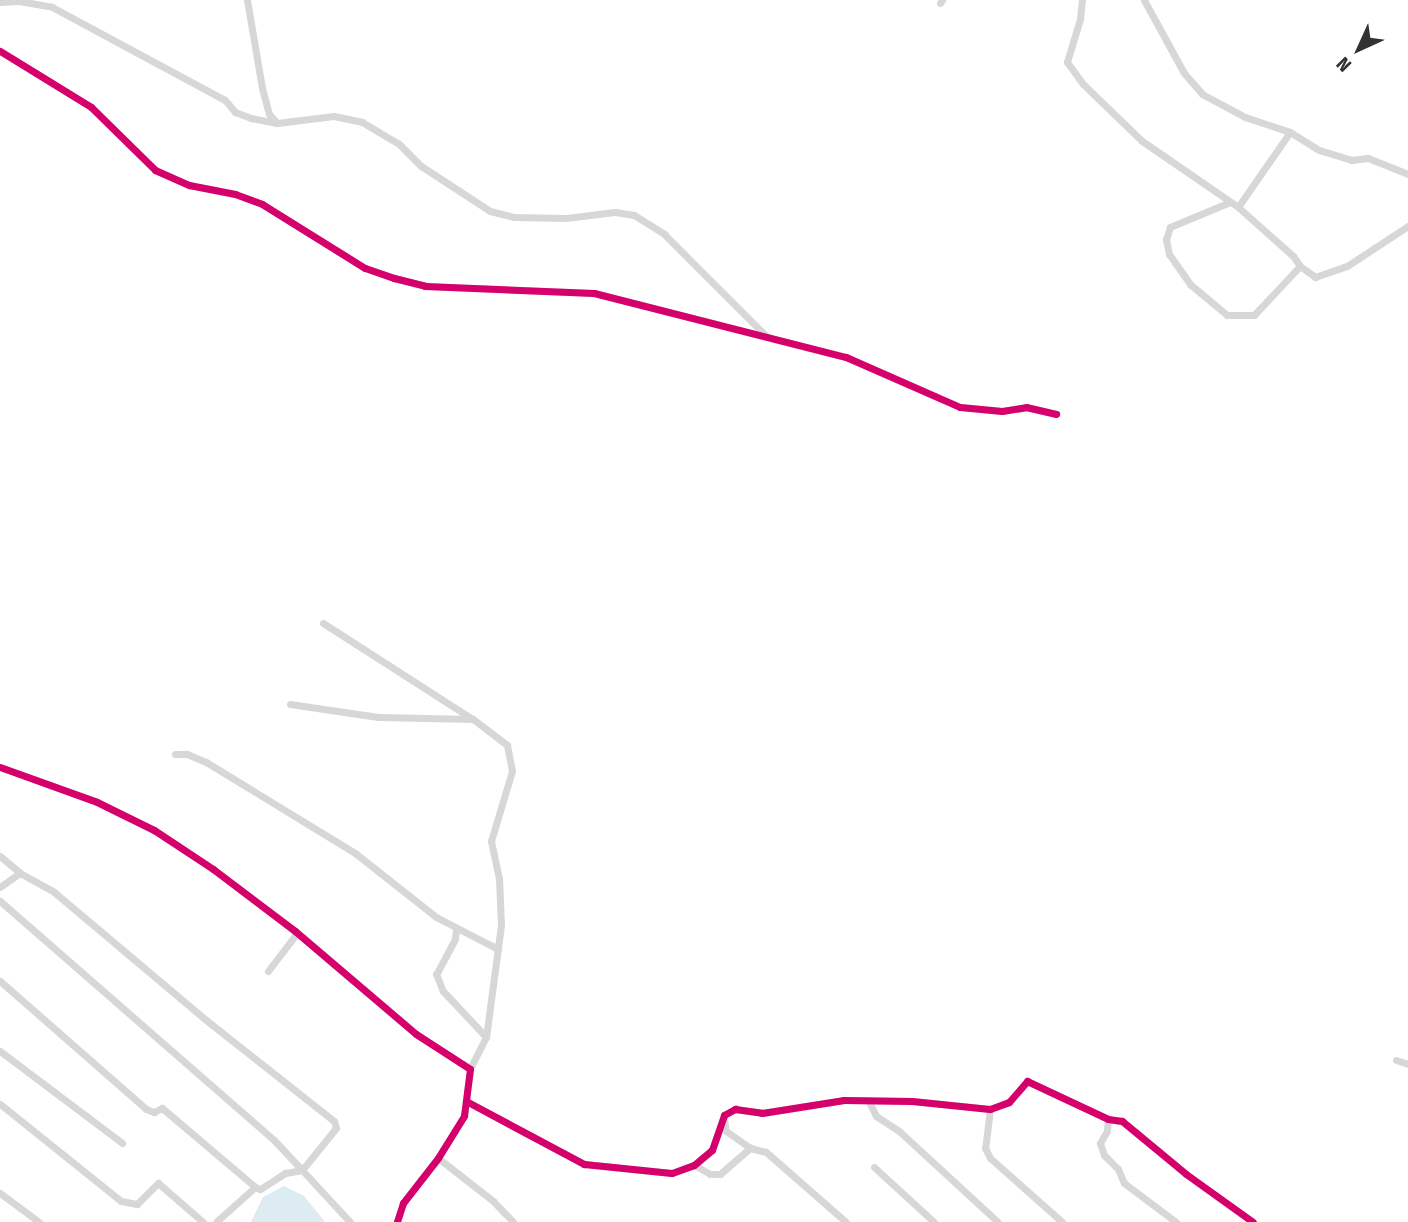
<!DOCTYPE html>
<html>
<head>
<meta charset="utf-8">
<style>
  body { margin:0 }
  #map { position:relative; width:1408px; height:1222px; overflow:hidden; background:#fff; font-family:"Fira Sans Condensed",sans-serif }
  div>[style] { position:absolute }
  .water>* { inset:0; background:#ddebf3 }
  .street>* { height:7px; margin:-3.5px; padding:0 3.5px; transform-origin:3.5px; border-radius:3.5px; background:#d7d7d7 }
  .cycleway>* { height:7px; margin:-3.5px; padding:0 3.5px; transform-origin:3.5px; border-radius:3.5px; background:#d6006c }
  span { translate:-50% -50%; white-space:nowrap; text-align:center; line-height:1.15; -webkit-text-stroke:7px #fff; paint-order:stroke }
  .north { position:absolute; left:1324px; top:14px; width:70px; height:70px; -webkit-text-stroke:5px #fff; paint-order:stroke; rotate:225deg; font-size:19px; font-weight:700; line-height:28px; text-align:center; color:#333 }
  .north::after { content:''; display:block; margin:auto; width:24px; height:32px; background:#333; clip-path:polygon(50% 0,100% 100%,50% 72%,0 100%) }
</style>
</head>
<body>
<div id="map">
  <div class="water">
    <i style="clip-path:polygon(284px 1186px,304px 1196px,325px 1222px,251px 1222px,263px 1197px)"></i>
  </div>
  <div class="street">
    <i style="left:247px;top:0;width:89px;rotate:80.3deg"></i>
    <i style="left:262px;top:88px;width:27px;rotate:75deg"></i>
    <i style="left:269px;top:114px;width:12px;rotate:48deg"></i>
    <i style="left:1082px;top:0;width:19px;rotate:96deg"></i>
    <i style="left:1080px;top:19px;width:45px;rotate:106.8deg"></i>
    <i style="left:1067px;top:62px;width:27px;rotate:54deg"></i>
    <i style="left:1083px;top:84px;width:82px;rotate:44deg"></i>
    <i style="left:1142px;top:141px;width:116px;rotate:34.5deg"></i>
    <i style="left:1144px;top:0;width:83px;rotate:61.3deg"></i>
    <i style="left:1184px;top:73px;width:28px;rotate:49deg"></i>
    <i style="left:1202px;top:94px;width:49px;rotate:28.1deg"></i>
    <i style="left:1245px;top:117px;width:47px;rotate:18.4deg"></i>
    <i style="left:1290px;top:132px;width:34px;rotate:32deg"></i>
    <i style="left:1319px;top:150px;width:34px;rotate:17deg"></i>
    <i style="left:1351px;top:160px;width:17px;rotate:-7deg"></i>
    <i style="left:1368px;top:158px;width:43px;rotate:21.8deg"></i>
    <i style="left:0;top:2px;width:19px;rotate:-3deg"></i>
    <i style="left:19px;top:1px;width:34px;rotate:10deg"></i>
    <i style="left:52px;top:7px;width:196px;rotate:28.3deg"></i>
    <i style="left:225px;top:100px;width:16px;rotate:50deg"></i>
    <i style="left:235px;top:112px;width:17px;rotate:21deg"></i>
    <i style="left:251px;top:118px;width:26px;rotate:11deg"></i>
    <i style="left:277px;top:123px;width:57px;rotate:-7deg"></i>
    <i style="left:334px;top:116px;width:29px;rotate:12deg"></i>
    <i style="left:362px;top:122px;width:43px;rotate:30.7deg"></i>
    <i style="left:399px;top:144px;width:31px;rotate:45deg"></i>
    <i style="left:421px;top:166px;width:82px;rotate:33.1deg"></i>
    <i style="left:490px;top:211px;width:25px;rotate:14deg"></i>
    <i style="left:514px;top:217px;width:52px;rotate:1.1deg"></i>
    <i style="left:566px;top:218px;width:49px;rotate:-7deg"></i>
    <i style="left:615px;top:212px;width:19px;rotate:9deg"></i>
    <i style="left:634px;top:215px;width:36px;rotate:32deg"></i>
    <i style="left:664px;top:234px;width:144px;rotate:45deg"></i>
    <i style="left:940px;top:3px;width:4px;rotate:-56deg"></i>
    <i style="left:0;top:51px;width:107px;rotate:31.6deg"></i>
    <i style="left:91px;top:107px;width:90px;rotate:44.5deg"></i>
    <i style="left:155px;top:170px;width:37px;rotate:24deg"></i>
    <i style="left:189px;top:185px;width:47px;rotate:11.1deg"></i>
    <i style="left:235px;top:194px;width:29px;rotate:20deg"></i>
    <i style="left:262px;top:204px;width:121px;rotate:31.9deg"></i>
    <i style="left:365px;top:268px;width:31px;rotate:19deg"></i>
    <i style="left:394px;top:278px;width:32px;rotate:14deg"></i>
    <i style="left:425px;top:286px;width:169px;rotate:2.4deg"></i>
    <i style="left:594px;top:293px;width:260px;rotate:14.3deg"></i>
    <i style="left:846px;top:357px;width:124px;rotate:23.7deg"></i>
    <i style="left:960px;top:407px;width:42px;rotate:5.4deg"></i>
    <i style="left:1002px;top:411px;width:24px;rotate:-9deg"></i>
    <i style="left:1026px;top:407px;width:31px;rotate:13deg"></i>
    <i style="left:1290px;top:132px;width:91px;rotate:124.7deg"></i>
    <i style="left:1238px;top:207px;width:74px;rotate:41.7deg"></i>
    <i style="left:1293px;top:256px;width:12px;rotate:55deg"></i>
    <i style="left:1300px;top:266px;width:19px;rotate:36deg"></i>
    <i style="left:1315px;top:277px;width:34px;rotate:-19deg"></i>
    <i style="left:1347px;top:266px;width:73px;rotate:-33.3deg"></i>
    <i style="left:1230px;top:202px;width:65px;rotate:157.4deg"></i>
    <i style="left:1170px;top:227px;width:13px;rotate:108deg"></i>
    <i style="left:1166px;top:239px;width:15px;rotate:79deg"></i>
    <i style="left:1169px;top:254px;width:38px;rotate:55deg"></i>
    <i style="left:1191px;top:285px;width:47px;rotate:39.8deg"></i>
    <i style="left:1227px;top:315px;width:27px"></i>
    <i style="left:1254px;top:315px;width:67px;rotate:-46.8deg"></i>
    <i style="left:323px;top:623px;width:176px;rotate:32.7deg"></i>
    <i style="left:290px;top:704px;width:89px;rotate:8.4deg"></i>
    <i style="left:378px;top:717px;width:95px;rotate:1.2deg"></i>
    <i style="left:473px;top:719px;width:43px;rotate:37.4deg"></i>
    <i style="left:507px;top:745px;width:26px;rotate:79deg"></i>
    <i style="left:512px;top:771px;width:73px;rotate:106.7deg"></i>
    <i style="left:491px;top:841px;width:38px;rotate:78deg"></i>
    <i style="left:499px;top:878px;width:47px;rotate:87.6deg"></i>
    <i style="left:501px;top:925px;width:113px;rotate:97.6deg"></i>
    <i style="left:486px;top:1037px;width:36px;rotate:117deg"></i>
    <i style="left:175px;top:754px;width:12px"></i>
    <i style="left:187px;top:754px;width:21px;rotate:23deg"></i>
    <i style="left:206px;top:762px;width:175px;rotate:31.4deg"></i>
    <i style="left:355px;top:853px;width:103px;rotate:38.3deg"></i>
    <i style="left:436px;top:917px;width:70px;rotate:27.3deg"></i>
    <i style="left:0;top:767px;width:103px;rotate:19.8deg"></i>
    <i style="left:97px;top:802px;width:64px;rotate:26.2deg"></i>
    <i style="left:154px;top:830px;width:71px;rotate:33.5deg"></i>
    <i style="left:213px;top:869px;width:103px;rotate:37.1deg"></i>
    <i style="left:295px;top:931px;width:159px;rotate:40.4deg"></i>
    <i style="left:416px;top:1034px;width:64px;rotate:32.9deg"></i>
    <i style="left:470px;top:1069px;width:47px;rotate:97.3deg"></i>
    <i style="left:464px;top:1116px;width:49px;rotate:121.8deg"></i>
    <i style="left:438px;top:1158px;width:57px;rotate:127.9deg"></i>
    <i style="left:403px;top:1203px;width:20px;rotate:108deg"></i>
    <i style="left:0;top:856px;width:26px;rotate:40deg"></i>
    <i style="left:0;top:887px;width:24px;rotate:-35deg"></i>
    <i style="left:20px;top:873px;width:39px;rotate:29deg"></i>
    <i style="left:54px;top:892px;width:199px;rotate:40.1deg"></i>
    <i style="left:206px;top:1020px;width:163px;rotate:38.3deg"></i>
    <i style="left:334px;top:1121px;width:7px;rotate:74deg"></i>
    <i style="left:336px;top:1128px;width:54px;rotate:129deg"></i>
    <i style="left:302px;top:1170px;width:71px;rotate:47.3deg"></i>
    <i style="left:0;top:901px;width:364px;rotate:41.1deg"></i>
    <i style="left:274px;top:1140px;width:41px;rotate:47deg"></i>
    <i style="left:302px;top:1170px;width:17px;rotate:170deg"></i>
    <i style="left:285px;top:1173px;width:30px;rotate:147deg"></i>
    <i style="left:260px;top:1189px;width:5px;rotate:-158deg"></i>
    <i style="left:255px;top:1187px;width:52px;rotate:138.1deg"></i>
    <i style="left:456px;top:929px;width:10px;rotate:96deg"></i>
    <i style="left:455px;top:939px;width:40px;rotate:118deg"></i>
    <i style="left:436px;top:974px;width:18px;rotate:68deg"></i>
    <i style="left:443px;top:991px;width:63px;rotate:46.9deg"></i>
    <i style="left:268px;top:971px;width:48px;rotate:-52.7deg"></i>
    <i style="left:0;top:981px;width:194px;rotate:41.2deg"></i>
    <i style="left:146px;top:1109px;width:9px;rotate:21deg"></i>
    <i style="left:154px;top:1112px;width:9px;rotate:-27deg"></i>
    <i style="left:162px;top:1108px;width:122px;rotate:40.3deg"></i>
    <i style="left:0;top:1051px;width:153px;rotate:37deg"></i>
    <i style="left:1396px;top:1060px;width:13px;rotate:18deg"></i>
    <i style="left:868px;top:1100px;width:18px;rotate:63deg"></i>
    <i style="left:876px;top:1116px;width:27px;rotate:33deg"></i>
    <i style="left:899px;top:1131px;width:134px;rotate:42.6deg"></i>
    <i style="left:466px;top:1101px;width:134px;rotate:28.1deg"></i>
    <i style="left:584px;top:1164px;width:88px;rotate:5.8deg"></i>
    <i style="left:672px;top:1173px;width:23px;rotate:-20deg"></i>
    <i style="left:694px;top:1165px;width:23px;rotate:-40deg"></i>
    <i style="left:712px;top:1150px;width:37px;rotate:-71deg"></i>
    <i style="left:724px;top:1115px;width:13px;rotate:-29deg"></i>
    <i style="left:735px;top:1109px;width:27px;rotate:8deg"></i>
    <i style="left:762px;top:1113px;width:83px;rotate:-9deg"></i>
    <i style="left:844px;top:1100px;width:68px;rotate:0.8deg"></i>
    <i style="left:912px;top:1101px;width:78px;rotate:5.9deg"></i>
    <i style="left:990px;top:1109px;width:20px;rotate:-20deg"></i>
    <i style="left:1009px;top:1102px;width:28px;rotate:-49deg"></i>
    <i style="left:1027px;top:1081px;width:89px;rotate:25.1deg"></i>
    <i style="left:1108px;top:1119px;width:14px;rotate:8deg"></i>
    <i style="left:1122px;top:1121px;width:83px;rotate:39.6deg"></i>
    <i style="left:1186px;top:1174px;width:82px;rotate:35.6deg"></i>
    <i style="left:0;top:1104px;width:155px;rotate:38.7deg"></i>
    <i style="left:121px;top:1201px;width:16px;rotate:11deg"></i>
    <i style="left:137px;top:1204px;width:30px;rotate:-45deg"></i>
    <i style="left:158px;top:1183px;width:60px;rotate:40.9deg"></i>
    <i style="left:990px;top:1109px;width:39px;rotate:97deg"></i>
    <i style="left:985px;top:1148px;width:11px;rotate:63deg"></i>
    <i style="left:990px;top:1158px;width:96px;rotate:41.6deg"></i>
    <i style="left:724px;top:1119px;width:12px;rotate:81deg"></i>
    <i style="left:726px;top:1131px;width:29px;rotate:35deg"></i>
    <i style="left:750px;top:1148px;width:16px;rotate:14deg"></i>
    <i style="left:766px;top:1152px;width:106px;rotate:41.2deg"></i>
    <i style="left:1108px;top:1119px;width:12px;rotate:95deg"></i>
    <i style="left:1107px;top:1131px;width:14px;rotate:120deg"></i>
    <i style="left:1100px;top:1143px;width:13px;rotate:72deg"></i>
    <i style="left:1104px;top:1155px;width:20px;rotate:45deg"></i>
    <i style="left:1118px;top:1169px;width:15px;rotate:67deg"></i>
    <i style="left:1124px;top:1183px;width:65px;rotate:36.9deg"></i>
    <i style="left:438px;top:1158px;width:70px;rotate:38deg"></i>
    <i style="left:493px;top:1201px;width:29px;rotate:46deg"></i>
    <i style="left:694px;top:1165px;width:18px;rotate:29deg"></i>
    <i style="left:710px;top:1174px;width:10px"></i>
    <i style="left:720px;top:1174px;width:40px;rotate:-41deg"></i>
    <i style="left:874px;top:1167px;width:81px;rotate:42.5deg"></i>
    <i style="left:0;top:1193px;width:49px;rotate:36.6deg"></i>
  </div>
  <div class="cycleway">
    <i style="left:0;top:51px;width:107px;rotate:31.6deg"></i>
    <i style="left:91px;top:107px;width:90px;rotate:44.5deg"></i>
    <i style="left:155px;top:170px;width:37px;rotate:24deg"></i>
    <i style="left:189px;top:185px;width:47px;rotate:11.1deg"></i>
    <i style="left:235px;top:194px;width:29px;rotate:20deg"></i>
    <i style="left:262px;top:204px;width:121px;rotate:31.9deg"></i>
    <i style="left:365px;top:268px;width:31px;rotate:19deg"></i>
    <i style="left:394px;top:278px;width:32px;rotate:14deg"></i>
    <i style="left:425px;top:286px;width:169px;rotate:2.4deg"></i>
    <i style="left:594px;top:293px;width:260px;rotate:14.3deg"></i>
    <i style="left:846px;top:357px;width:124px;rotate:23.7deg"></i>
    <i style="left:960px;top:407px;width:42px;rotate:5.4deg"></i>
    <i style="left:1002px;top:411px;width:24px;rotate:-9deg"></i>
    <i style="left:1026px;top:407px;width:31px;rotate:13deg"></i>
    <i style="left:0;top:767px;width:103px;rotate:19.8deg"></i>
    <i style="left:97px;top:802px;width:64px;rotate:26.2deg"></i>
    <i style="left:154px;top:830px;width:71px;rotate:33.5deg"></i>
    <i style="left:213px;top:869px;width:103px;rotate:37.1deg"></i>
    <i style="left:295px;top:931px;width:159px;rotate:40.4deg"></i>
    <i style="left:416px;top:1034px;width:64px;rotate:32.9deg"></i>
    <i style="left:470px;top:1069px;width:47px;rotate:97.3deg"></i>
    <i style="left:464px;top:1116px;width:49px;rotate:121.8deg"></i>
    <i style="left:438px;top:1158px;width:57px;rotate:127.9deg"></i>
    <i style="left:403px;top:1203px;width:20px;rotate:108deg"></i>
    <i style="left:466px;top:1101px;width:134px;rotate:28.1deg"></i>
    <i style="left:584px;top:1164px;width:88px;rotate:5.8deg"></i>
    <i style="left:672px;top:1173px;width:23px;rotate:-20deg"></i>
    <i style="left:694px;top:1165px;width:23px;rotate:-40deg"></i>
    <i style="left:712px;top:1150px;width:37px;rotate:-71deg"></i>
    <i style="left:724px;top:1115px;width:13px;rotate:-29deg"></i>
    <i style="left:735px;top:1109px;width:27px;rotate:8deg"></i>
    <i style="left:762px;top:1113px;width:83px;rotate:-9deg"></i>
    <i style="left:844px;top:1100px;width:68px;rotate:0.8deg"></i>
    <i style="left:912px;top:1101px;width:78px;rotate:5.9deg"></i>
    <i style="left:990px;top:1109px;width:20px;rotate:-20deg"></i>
    <i style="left:1009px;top:1102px;width:28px;rotate:-49deg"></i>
    <i style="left:1027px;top:1081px;width:89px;rotate:25.1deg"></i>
    <i style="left:1108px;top:1119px;width:14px;rotate:8deg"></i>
    <i style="left:1122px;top:1121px;width:83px;rotate:39.6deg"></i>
    <i style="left:1186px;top:1174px;width:82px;rotate:35.6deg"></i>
  </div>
  <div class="north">N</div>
</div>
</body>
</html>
